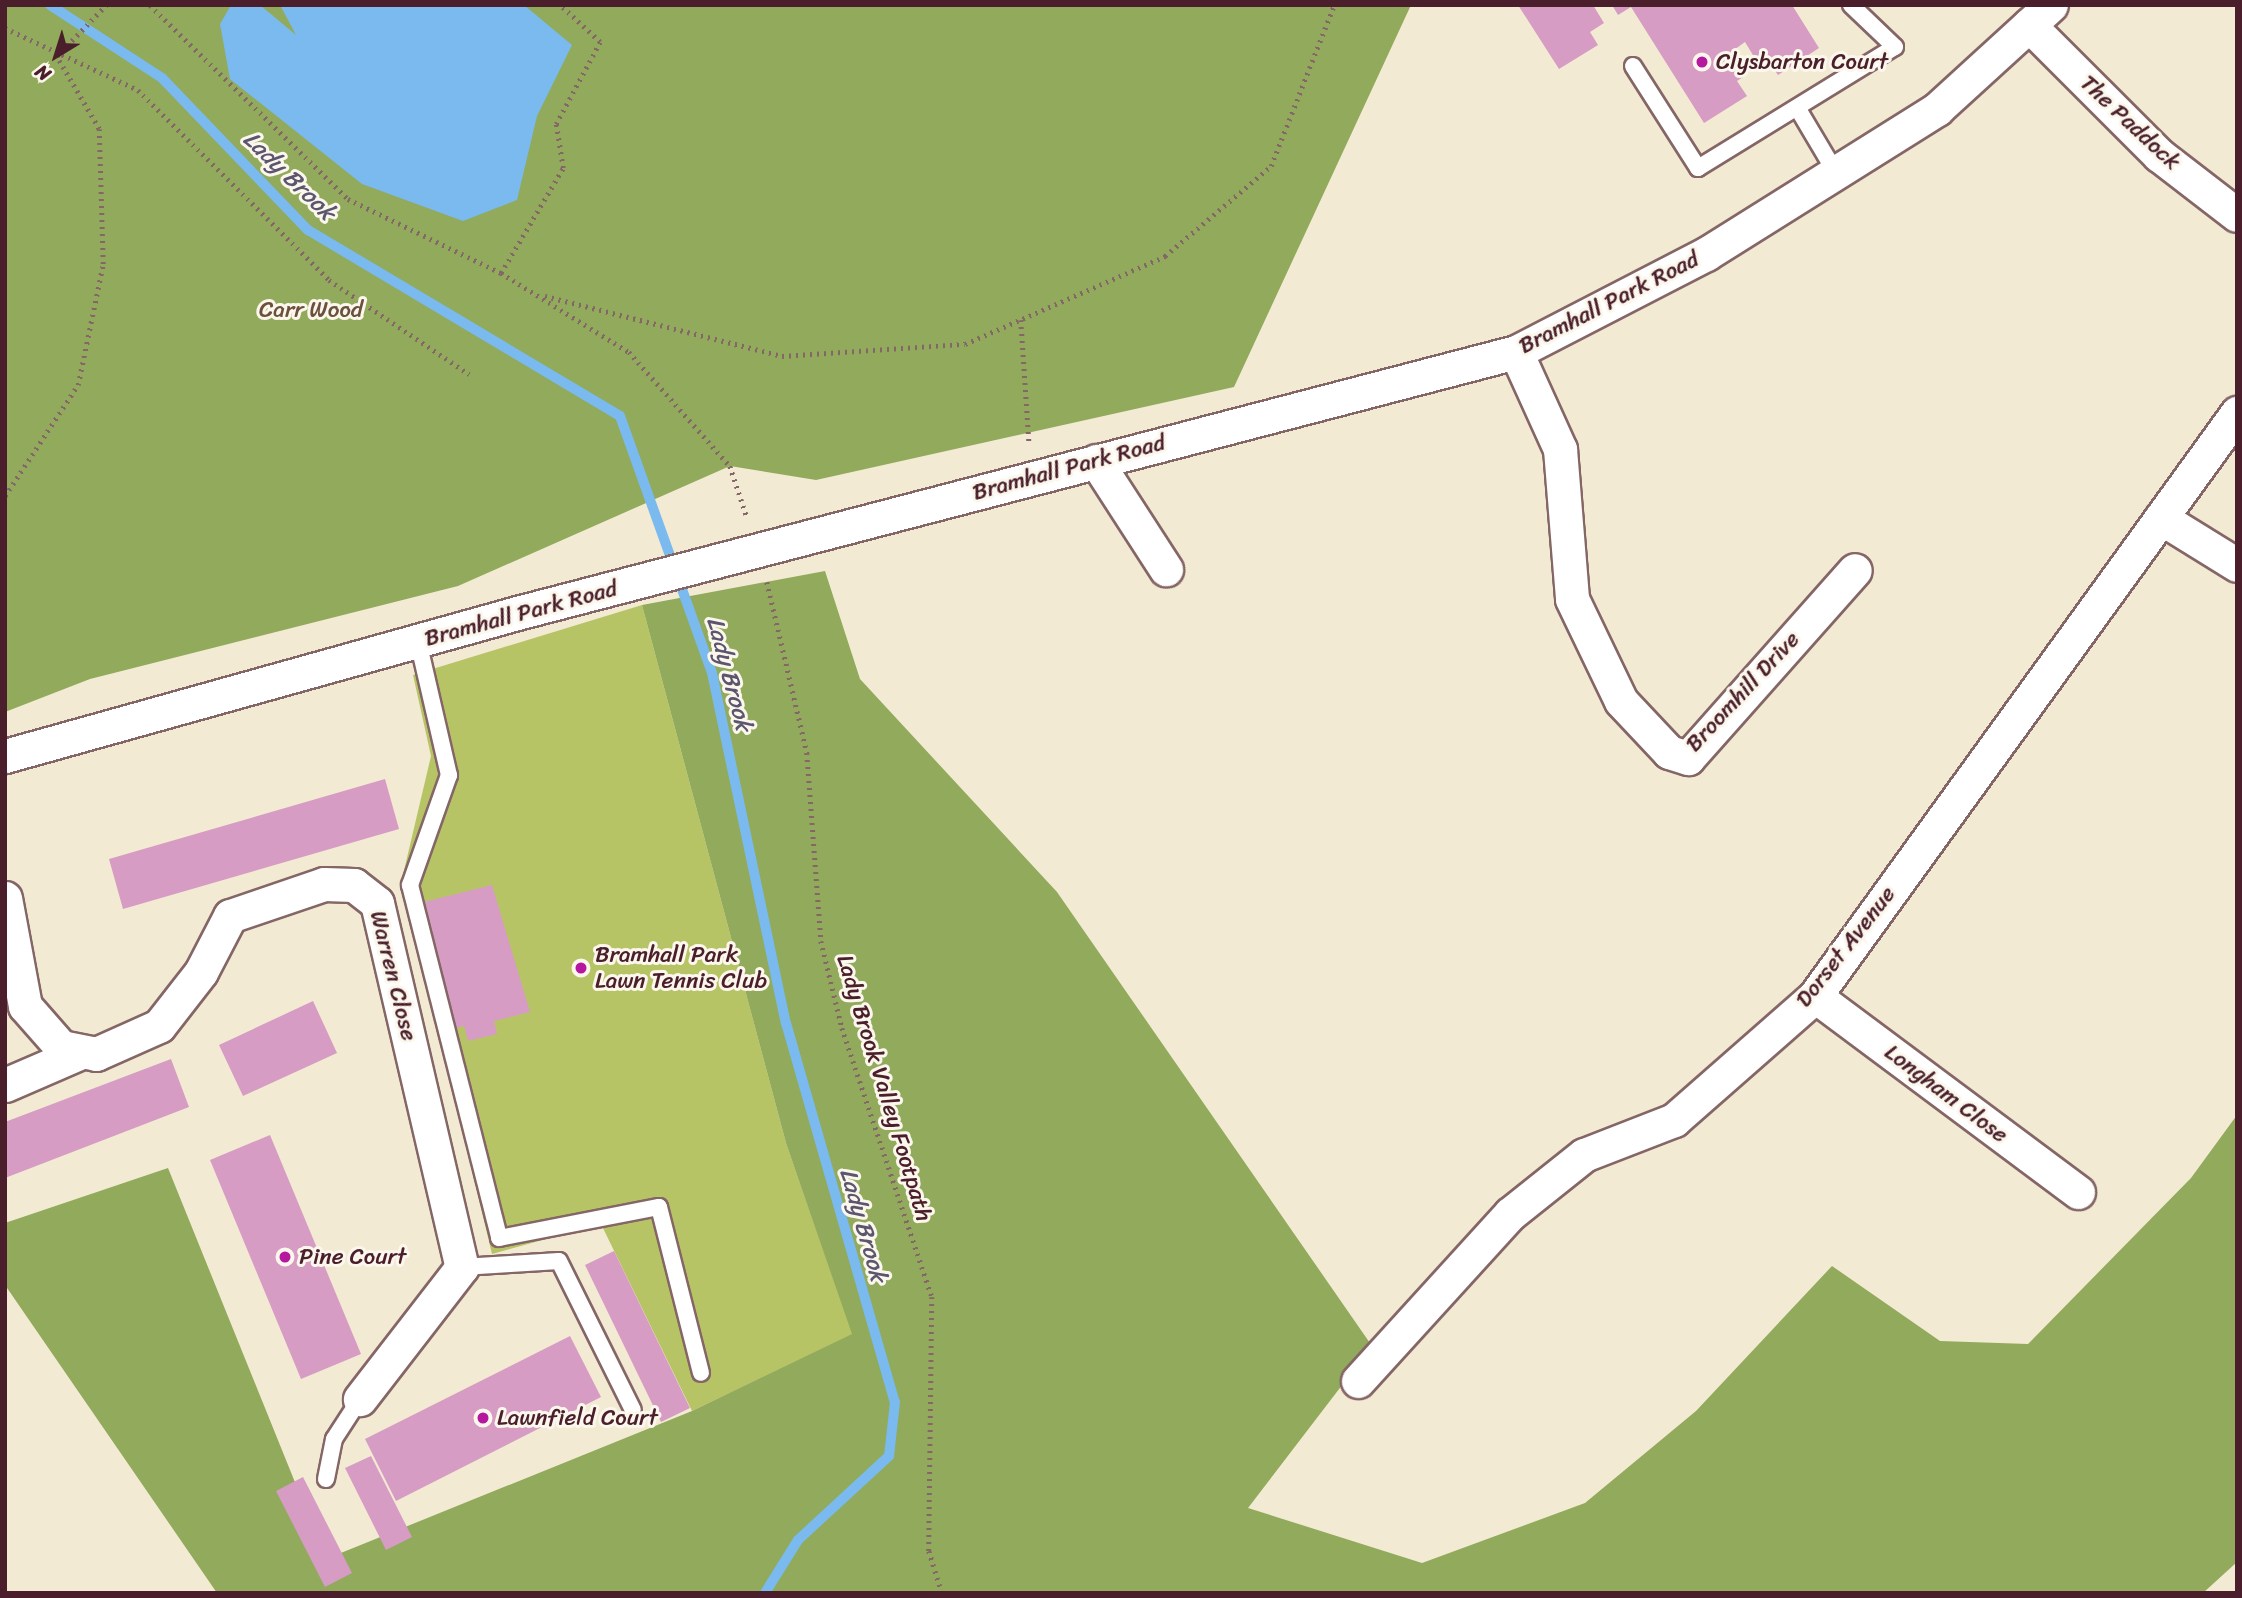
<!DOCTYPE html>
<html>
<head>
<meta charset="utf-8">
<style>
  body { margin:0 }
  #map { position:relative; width:2242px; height:1598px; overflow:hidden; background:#f3ead3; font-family:Sriracha,sans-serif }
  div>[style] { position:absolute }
  .green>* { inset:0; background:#b7c466 }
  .forest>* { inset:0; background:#91aa5b }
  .water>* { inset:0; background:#7abaee }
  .stream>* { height:10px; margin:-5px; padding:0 5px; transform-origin:5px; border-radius:5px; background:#7abaee }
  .building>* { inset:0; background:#d69cc3 }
  .path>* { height:4.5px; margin-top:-2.25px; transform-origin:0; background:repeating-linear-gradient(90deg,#856666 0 2px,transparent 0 7px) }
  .roads { filter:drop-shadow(2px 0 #856666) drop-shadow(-2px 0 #856666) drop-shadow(0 2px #856666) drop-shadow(0 -2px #856666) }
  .service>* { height:16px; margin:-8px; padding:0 8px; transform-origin:8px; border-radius:8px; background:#fff }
  .minor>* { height:33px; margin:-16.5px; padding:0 16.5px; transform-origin:16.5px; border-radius:16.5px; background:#fff }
  .dots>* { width:19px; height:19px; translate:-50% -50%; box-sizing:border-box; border:4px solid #fbf7ec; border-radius:50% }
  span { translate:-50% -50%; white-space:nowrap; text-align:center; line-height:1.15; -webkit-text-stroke:6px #fbf7ec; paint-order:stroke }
  .poi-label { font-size:23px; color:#4a1f2b }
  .left { translate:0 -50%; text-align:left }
  .street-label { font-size:23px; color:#4a1f2b }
  .park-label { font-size:23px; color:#6b513d }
  .water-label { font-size:24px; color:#5b556f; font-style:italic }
  .frame { position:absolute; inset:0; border:7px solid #4a1f2b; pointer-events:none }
  .north { position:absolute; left:21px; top:21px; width:70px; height:70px; -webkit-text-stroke:5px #fbf7ec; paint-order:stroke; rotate:218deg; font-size:19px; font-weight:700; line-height:28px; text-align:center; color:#4a1f2b }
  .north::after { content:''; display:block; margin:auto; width:24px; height:32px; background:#4a1f2b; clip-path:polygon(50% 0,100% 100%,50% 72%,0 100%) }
</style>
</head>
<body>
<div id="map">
  <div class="green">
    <i style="clip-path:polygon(642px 605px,786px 1143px,853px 1334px,692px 1411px,601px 1224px,492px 1254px,402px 879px,431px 756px,413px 675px)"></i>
  </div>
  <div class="forest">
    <i style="clip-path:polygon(5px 5px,1411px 5px,1234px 387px,816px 480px,730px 466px,458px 586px,90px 679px,5px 712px)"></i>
    <i style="clip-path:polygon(825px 571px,860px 679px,1057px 892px,1372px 1346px,1248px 1508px,1422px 1563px,1585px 1503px,1696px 1411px,1832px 1266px,1940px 1341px,2028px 1344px,2191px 1178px,2237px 1115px,2237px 1562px,2203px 1593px,217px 1593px,5px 1285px,5px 1223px,168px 1168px,326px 1559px,692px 1411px,852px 1334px,786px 1143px,642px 605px)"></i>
  </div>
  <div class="water">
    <i style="clip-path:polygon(231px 5px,260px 5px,296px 35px,280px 5px,524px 5px,572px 45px,537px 116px,517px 200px,463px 221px,362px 184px,230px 79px,220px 24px)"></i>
  </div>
  <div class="stream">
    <i style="left:50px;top:5px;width:134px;rotate:33.1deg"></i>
    <i style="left:162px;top:78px;width:211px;rotate:46.2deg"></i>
    <i style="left:308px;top:230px;width:363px;rotate:30.8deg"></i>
    <i style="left:620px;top:416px;width:273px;rotate:70.3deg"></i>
    <i style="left:712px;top:673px;width:358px;rotate:78.1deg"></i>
    <i style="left:786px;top:1023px;width:394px;rotate:74deg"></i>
    <i style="left:895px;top:1402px;width:54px;rotate:96.3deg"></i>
    <i style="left:889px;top:1456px;width:124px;rotate:137.3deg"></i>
    <i style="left:798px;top:1540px;width:62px;rotate:121.9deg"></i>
  </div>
  <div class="building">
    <i style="clip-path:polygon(1518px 5px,1593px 5px,1604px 23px,1590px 32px,1598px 45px,1559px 69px)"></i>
    <i style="clip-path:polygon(1612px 5px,1792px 5px,1819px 48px,1778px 75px,1768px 60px,1759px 65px,1745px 42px,1731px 52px,1746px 75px,1737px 81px,1747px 96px,1704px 123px,1631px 7px,1618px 15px)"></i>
    <i style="clip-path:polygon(385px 779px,399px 829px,123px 909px,109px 859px)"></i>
    <i style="clip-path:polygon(492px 885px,530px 1012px,494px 1021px,497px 1034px,468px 1041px,464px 1026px,456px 1028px,424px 902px)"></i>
    <i style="clip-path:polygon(313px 1001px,337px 1053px,243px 1096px,219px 1045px)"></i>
    <i style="clip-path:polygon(171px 1059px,189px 1107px,5px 1178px,5px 1122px)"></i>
    <i style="clip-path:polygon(270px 1135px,361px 1354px,301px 1379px,210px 1160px)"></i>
    <i style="clip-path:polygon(614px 1251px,690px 1408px,661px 1422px,585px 1265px)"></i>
    <i style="clip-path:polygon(570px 1336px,601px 1397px,396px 1501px,365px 1439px)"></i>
    <i style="clip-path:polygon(371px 1456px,412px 1537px,386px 1550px,345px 1468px)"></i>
    <i style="clip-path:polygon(303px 1477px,352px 1573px,325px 1587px,276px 1491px)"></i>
  </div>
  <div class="path">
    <i style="left:150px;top:5px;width:277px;rotate:44.4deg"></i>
    <i style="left:348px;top:199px;width:170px;rotate:25.8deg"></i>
    <i style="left:501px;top:273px;width:150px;rotate:31.7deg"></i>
    <i style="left:629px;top:352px;width:152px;rotate:48.5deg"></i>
    <i style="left:730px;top:466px;width:54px;rotate:71.6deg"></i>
    <i style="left:5px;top:28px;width:147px;rotate:25deg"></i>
    <i style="left:138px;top:90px;width:269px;rotate:44.8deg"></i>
    <i style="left:329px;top:280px;width:169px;rotate:33.9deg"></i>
    <i style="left:57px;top:56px;width:71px;rotate:-46.1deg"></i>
    <i style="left:501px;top:273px;width:122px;rotate:-59.4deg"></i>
    <i style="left:563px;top:168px;width:45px;rotate:-99deg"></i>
    <i style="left:556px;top:124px;width:93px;rotate:-61.8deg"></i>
    <i style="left:600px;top:42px;width:54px;rotate:-137.2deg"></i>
    <i style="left:545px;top:296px;width:244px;rotate:14.2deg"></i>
    <i style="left:782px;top:356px;width:183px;rotate:-3.8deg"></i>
    <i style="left:965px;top:344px;width:219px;rotate:-23.7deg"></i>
    <i style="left:1165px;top:256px;width:139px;rotate:-40.3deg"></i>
    <i style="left:1271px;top:166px;width:173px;rotate:-68.6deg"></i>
    <i style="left:1021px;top:320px;width:122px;rotate:86.2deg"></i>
    <i style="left:5px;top:496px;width:133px;rotate:-56.7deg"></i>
    <i style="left:78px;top:385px;width:124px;rotate:-78.3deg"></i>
    <i style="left:103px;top:264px;width:135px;rotate:-91.7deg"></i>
    <i style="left:99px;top:129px;width:83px;rotate:-120.3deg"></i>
    <i style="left:767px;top:582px;width:176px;rotate:76.8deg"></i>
    <i style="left:807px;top:753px;width:189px;rotate:85.7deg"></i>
    <i style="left:821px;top:941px;width:89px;rotate:76.4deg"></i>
    <i style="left:842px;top:1028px;width:284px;rotate:71.5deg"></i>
    <i style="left:932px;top:1297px;width:254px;rotate:90.7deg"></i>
    <i style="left:929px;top:1551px;width:44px;rotate:72.8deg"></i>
  </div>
  <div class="roads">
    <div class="service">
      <i style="left:1633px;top:66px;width:121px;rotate:57.5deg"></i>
      <i style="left:1698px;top:168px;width:231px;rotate:-31.6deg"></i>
      <i style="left:1895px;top:47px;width:61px;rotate:-136.3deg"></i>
      <i style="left:1798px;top:109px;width:74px;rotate:59.3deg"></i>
      <i style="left:418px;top:641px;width:138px;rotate:77deg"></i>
      <i style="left:449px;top:775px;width:117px;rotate:109.5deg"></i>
      <i style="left:410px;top:885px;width:364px;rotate:75.8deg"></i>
      <i style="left:499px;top:1238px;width:163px;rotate:-11deg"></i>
      <i style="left:659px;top:1207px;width:171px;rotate:75.8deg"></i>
      <i style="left:462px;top:1267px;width:97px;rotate:-3.5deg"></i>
      <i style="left:559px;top:1261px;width:166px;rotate:63.6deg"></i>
      <i style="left:326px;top:1479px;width:41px;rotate:-78.7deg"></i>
      <i style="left:334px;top:1439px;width:48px;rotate:-57deg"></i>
    </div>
    <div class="minor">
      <i style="left:2029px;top:25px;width:184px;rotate:45deg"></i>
      <i style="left:2159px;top:155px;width:98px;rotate:37.6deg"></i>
      <i style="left:1516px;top:352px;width:107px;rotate:65.6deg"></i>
      <i style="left:1560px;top:449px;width:150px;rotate:85.4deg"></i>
      <i style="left:1572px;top:599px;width:113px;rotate:64.3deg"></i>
      <i style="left:1621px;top:701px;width:70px;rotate:46.7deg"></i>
      <i style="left:1669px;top:752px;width:20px;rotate:18deg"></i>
      <i style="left:1688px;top:758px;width:251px;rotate:-48.4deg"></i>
      <i style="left:1096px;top:461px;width:129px;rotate:57.1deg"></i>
      <i style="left:2161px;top:518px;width:89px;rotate:31.7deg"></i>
      <i style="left:5px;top:756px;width:532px;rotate:-15.6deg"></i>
      <i style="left:517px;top:613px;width:1033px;rotate:-14.64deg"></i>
      <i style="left:1516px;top:352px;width:214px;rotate:-27.3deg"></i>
      <i style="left:1706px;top:254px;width:273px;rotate:-32.1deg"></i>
      <i style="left:1937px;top:109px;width:154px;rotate:-42.4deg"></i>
      <i style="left:5px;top:898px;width:110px;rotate:79.5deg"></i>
      <i style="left:25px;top:1006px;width:55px;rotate:48.7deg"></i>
      <i style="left:61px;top:1047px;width:36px;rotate:11deg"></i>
      <i style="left:96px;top:1054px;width:69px;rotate:-24deg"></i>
      <i style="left:159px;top:1026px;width:68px;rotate:-52.1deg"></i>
      <i style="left:201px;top:972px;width:63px;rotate:-62.6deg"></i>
      <i style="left:230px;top:916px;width:99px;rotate:-18.8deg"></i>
      <i style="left:324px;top:884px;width:30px;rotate:2deg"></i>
      <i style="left:354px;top:885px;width:29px;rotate:38deg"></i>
      <i style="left:377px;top:903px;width:374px;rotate:76.9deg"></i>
      <i style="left:462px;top:1267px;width:167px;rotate:127.7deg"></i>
      <i style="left:1815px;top:996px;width:328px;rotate:36.7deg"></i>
      <i style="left:5px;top:1085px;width:81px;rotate:-23.4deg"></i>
      <i style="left:1358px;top:1381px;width:226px;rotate:-47.7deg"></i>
      <i style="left:1510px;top:1214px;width:95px;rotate:-38.6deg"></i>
      <i style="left:1584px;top:1155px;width:97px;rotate:-21.3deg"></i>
      <i style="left:1674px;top:1120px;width:188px;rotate:-41.3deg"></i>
      <i style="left:1815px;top:996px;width:720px;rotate:-54.1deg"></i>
    </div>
  </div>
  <div class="dots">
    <i style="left:1702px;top:62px;background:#b5179e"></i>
    <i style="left:581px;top:968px;background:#b5179e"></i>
    <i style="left:285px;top:1257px;background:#b5179e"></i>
    <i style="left:483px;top:1418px;background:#b5179e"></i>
  </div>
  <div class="poi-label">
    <span class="left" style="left:1716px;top:62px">Clysbarton Court</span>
    <span class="left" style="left:595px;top:968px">Bramhall Park<br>Lawn Tennis Club</span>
    <span class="left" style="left:299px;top:1257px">Pine Court</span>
    <span class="left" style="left:497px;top:1418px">Lawnfield Court</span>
  </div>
  <div class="street-label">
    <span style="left:2130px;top:123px;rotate:43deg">The Paddock</span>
    <span style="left:1609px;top:303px;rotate:-27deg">Bramhall Park Road</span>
    <span style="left:1069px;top:468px;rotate:-15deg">Bramhall Park Road</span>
    <span style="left:521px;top:614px;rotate:-15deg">Bramhall Park Road</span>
    <span style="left:1743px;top:692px;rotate:-47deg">Broomhill Drive</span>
    <span style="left:1846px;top:947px;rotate:-52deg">Dorset Avenue</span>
    <span style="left:393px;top:976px;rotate:76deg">Warren Close</span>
    <span style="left:884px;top:1088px;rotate:73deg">Lady Brook Valley Footpath</span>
    <span style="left:1946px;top:1094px;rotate:37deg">Longham Close</span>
  </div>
  <div class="park-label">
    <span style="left:311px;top:310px">Carr Wood</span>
  </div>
  <div class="water-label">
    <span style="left:289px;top:176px;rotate:44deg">Lady Brook</span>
    <span style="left:729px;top:674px;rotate:75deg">Lady Brook</span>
    <span style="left:863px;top:1225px;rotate:74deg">Lady Brook</span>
  </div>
  <div class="frame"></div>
  <div class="north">N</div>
</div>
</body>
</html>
